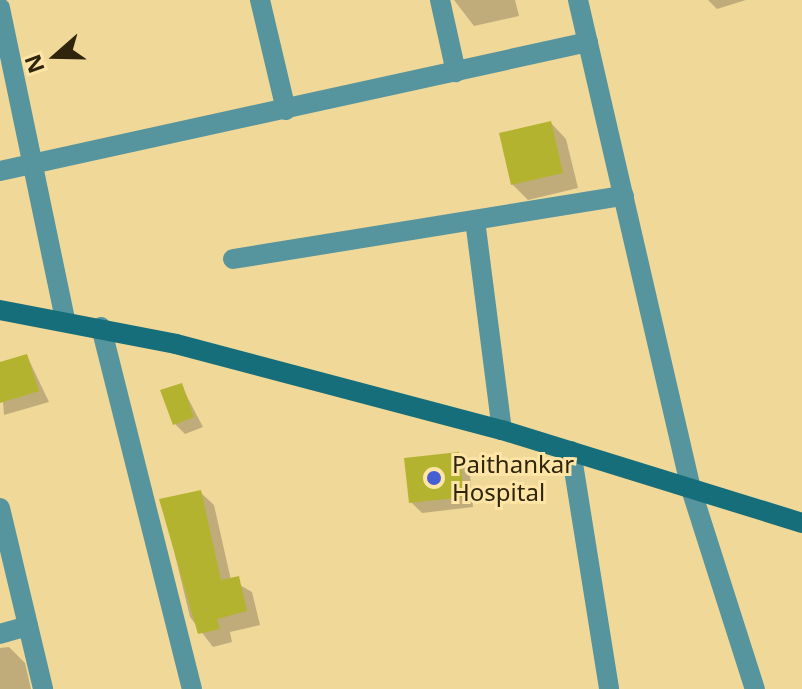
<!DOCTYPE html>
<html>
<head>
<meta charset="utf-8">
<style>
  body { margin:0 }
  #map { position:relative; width:802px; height:689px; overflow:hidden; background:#f0d899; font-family:"Noto Sans",sans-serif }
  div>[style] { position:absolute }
  .shadow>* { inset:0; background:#0003 }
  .building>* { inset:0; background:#b3b330 }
  .street>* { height:20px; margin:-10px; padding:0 10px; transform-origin:10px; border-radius:10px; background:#56949e }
  .secondary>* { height:20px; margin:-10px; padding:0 10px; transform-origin:10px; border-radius:10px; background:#166e7a }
  .dots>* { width:22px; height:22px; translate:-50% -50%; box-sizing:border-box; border:4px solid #fee5a6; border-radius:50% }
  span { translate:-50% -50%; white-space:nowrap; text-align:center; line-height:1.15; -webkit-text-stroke:6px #fee5a6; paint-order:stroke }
  .poi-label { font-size:24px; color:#2e250c }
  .left { translate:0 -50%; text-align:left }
  .north { position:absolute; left:16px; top:16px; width:80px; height:80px; -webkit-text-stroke:6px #fee5a6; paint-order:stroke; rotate:250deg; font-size:22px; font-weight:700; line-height:32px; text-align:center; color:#2e250c }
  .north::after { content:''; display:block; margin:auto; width:28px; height:36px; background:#2e250c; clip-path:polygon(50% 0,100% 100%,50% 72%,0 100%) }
</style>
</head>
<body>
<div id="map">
  <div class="shadow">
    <i style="clip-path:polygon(454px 0,515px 0,519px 16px,474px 26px)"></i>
    <i style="clip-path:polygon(708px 0,746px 0,717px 9px)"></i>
    <i style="clip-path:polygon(551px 123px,566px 139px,578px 188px,528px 200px,512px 184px)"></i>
    <i style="clip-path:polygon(27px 356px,49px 402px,4px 415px,0 364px)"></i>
    <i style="clip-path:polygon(181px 385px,203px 427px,185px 434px,174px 423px)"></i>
    <i style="clip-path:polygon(458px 454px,469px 464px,473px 507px,422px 513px,411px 502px)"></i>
    <i style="clip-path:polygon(200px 492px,214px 505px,231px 580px,252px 592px,260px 625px,230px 632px,232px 642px,213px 647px,190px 617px,162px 501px)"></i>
    <i style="clip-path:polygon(9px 647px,25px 663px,31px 689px,0 689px,0 648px)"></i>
  </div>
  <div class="building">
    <i style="clip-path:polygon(551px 121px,563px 173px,511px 185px,499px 133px)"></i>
    <i style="clip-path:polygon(27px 354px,39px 391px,0 403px,0 362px)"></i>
    <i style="clip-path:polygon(182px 383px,194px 417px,173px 425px,160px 390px)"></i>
    <i style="clip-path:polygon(459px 452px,464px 497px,409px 503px,404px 458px)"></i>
    <i style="clip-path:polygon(201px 490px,221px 580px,239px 576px,247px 611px,217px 619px,220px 629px,198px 634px,159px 499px)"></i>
  </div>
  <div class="street">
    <i style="left:260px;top:0;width:113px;rotate:76.7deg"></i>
    <i style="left:440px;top:0;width:74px;rotate:77.5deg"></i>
    <i style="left:578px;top:0;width:502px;rotate:76.99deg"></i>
    <i style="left:691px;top:489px;width:210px;rotate:72.3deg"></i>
    <i style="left:0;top:8px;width:317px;rotate:78.2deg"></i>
    <i style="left:0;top:171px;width:602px;rotate:-12.37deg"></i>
    <i style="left:475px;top:220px;width:212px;rotate:82.7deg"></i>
    <i style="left:233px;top:259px;width:396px;rotate:-9.2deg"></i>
    <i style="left:101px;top:327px;width:373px;rotate:75.9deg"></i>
    <i style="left:571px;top:451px;width:241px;rotate:80.9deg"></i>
    <i style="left:0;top:508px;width:186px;rotate:76.6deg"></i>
    <i style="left:0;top:634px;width:29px;rotate:-16deg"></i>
  </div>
  <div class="secondary">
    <i style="left:0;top:310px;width:179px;rotate:10.9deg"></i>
    <i style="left:176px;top:344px;width:337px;rotate:14.8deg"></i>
    <i style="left:502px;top:430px;width:314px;rotate:17.2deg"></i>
  </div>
  <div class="dots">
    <i style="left:434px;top:478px;background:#435fd2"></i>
  </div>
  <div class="poi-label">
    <span class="left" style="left:452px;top:478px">Paithankar<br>Hospital</span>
  </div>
  <div class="north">N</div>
</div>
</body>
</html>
